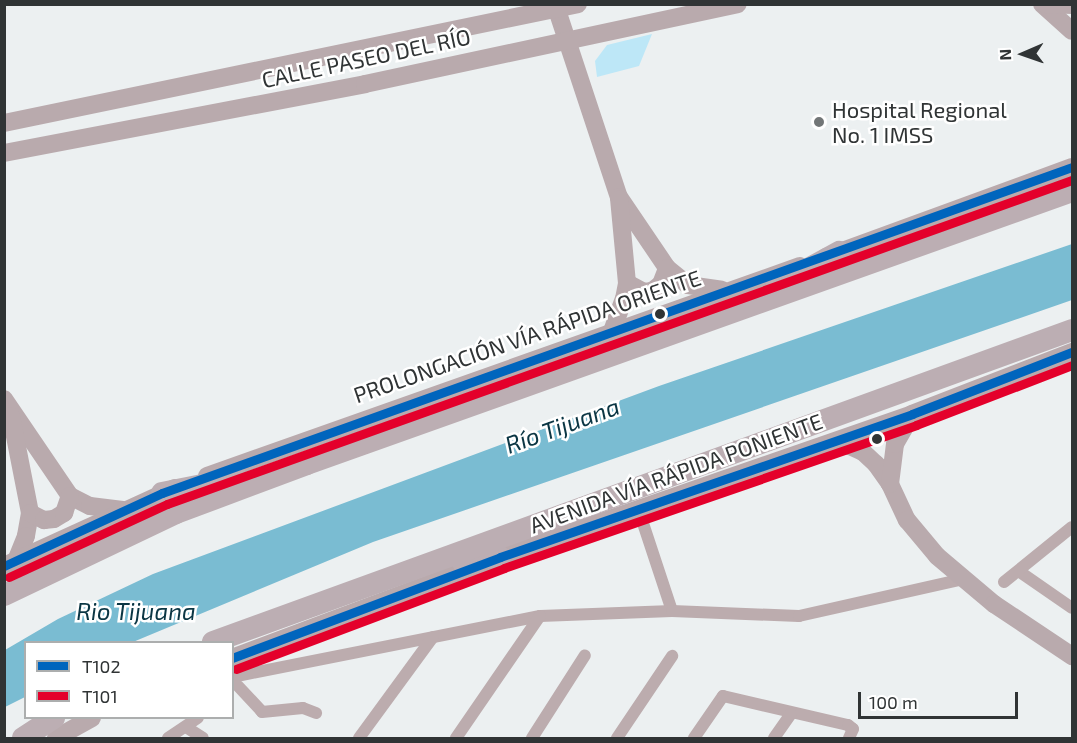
<!DOCTYPE html>
<html>
<head>
<meta charset="utf-8">
<style>
  body { margin:0 }
  #map { position:relative; width:1077px; height:743px; overflow:hidden; background:#ecf0f1; font-family:"Exo 2",sans-serif }
  div>[style] { position:absolute }
  .green>* { inset:0; background:#bde7f7 }
  .water>* { inset:0; background:#7abcd2 }
  .street>* { height:12px; margin:-6px; padding:0 6px; transform-origin:6px; border-radius:6px; background:#bcacae }
  .secondary>* { height:18px; margin:-9px; padding:0 9px; transform-origin:9px; border-radius:9px; background:#b9aaad }
  .highway>* { height:22px; margin:-11px; padding:0 11px; transform-origin:11px; border-radius:11px; background:#bcaeb3 }
  .bus-1>* { height:9px; margin:-4.5px; padding:0 4.5px; transform-origin:4.5px; border-radius:4.5px; background:#0065bd }
  .bus-2>* { height:9px; margin:-4.5px; padding:0 4.5px; transform-origin:4.5px; border-radius:4.5px; background:#e4002b }
  .dots>* { width:16px; height:16px; translate:-50% -50%; box-sizing:border-box; border:3px solid #fff; border-radius:50% }
  span { translate:-50% -50%; white-space:nowrap; text-align:center; line-height:1.15; -webkit-text-stroke:5px #fff; paint-order:stroke }
  .street-label { font-size:22px; color:#303435 }
  .poi-label { font-size:22px; color:#303435 }
  .left { translate:0 -50%; text-align:left }
  .water-label { font-size:24px; color:#0b3644; font-style:italic }
  .frame { position:absolute; inset:0; border:6px solid #303435; pointer-events:none }
  .legend { position:absolute; left:24px; top:641px; width:210px; height:78px; box-sizing:border-box; background:#fff; border:2px solid #acaeae; margin:0; padding:8px 10px; list-style:none; font-size:18px; color:#303435 }
  .legend li { display:flex; align-items:center; gap:12px; height:30px }
  .legend b { width:30px; border:2px solid #acaeae }
  .north { position:absolute; left:993px; top:24px; width:60px; height:60px; -webkit-text-stroke:4px #fff; paint-order:stroke; rotate:268deg; font-size:16px; font-weight:700; line-height:24px; text-align:center; color:#303435 }
  .north::after { content:''; display:block; margin:auto; width:21px; height:27px; background:#303435; clip-path:polygon(50% 0,100% 100%,50% 72%,0 100%) }
  .scale { position:absolute; left:858px; top:692px; width:160px; height:27px; box-sizing:border-box; border:3px solid #303435; border-top:0; padding-left:8px; font-size:18px; line-height:21px; white-space:nowrap; color:#303435; -webkit-text-stroke:4px #fff; paint-order:stroke }
</style>
</head>
<body>
<div id="map">
  <div class="green">
    <i style="clip-path:polygon(652px 34px,639px 66px,597px 77px,595px 61px,607px 45px)"></i>
  </div>
  <div class="water">
    <i style="clip-path:polygon(1072px 244px,1072px 300px,373px 542px,133px 642px,26px 642px,25px 697px,5px 707px,5px 650px,58px 619px,153px 574px,659px 386px)"></i>
  </div>
  <div class="street">
    <i style="left:638px;top:508px;width:108px;rotate:71.7deg"></i>
    <i style="left:1020px;top:572px;width:63px;rotate:34.7deg"></i>
    <i style="left:1004px;top:582px;width:87px;rotate:-39deg"></i>
    <i style="left:232px;top:677px;width:314px;rotate:-11.2deg"></i>
    <i style="left:540px;top:616px;width:132px;rotate:-2.2deg"></i>
    <i style="left:672px;top:611px;width:127px;rotate:2.3deg"></i>
    <i style="left:799px;top:616px;width:168px;rotate:-12.7deg"></i>
    <i style="left:238px;top:686px;width:35px;rotate:47deg"></i>
    <i style="left:262px;top:712px;width:41px;rotate:-5.6deg"></i>
    <i style="left:303px;top:708px;width:14px;rotate:21deg"></i>
    <i style="left:186px;top:727px;width:20px;rotate:33deg"></i>
    <i style="left:168px;top:738px;width:36px;rotate:-34deg"></i>
    <i style="left:359px;top:738px;width:125px;rotate:-53.8deg"></i>
    <i style="left:456px;top:738px;width:148px;rotate:-55.5deg"></i>
    <i style="left:532px;top:738px;width:98px;rotate:-57.4deg"></i>
    <i style="left:617px;top:738px;width:99px;rotate:-56.1deg"></i>
    <i style="left:694px;top:738px;width:51px;rotate:-55.4deg"></i>
    <i style="left:723px;top:696px;width:128px;rotate:13.1deg"></i>
    <i style="left:848px;top:725px;width:6px;rotate:39deg"></i>
    <i style="left:853px;top:729px;width:10px;rotate:114deg"></i>
    <i style="left:774px;top:738px;width:29px;rotate:-55deg"></i>
  </div>
  <div class="secondary">
    <i style="left:555px;top:4px;width:203px;rotate:71.7deg"></i>
    <i style="left:619px;top:197px;width:86px;rotate:55.9deg"></i>
    <i style="left:667px;top:268px;width:27px;rotate:39deg"></i>
    <i style="left:688px;top:285px;width:34px;rotate:8deg"></i>
    <i style="left:1042px;top:4px;width:40px;rotate:42deg"></i>
    <i style="left:1045px;top:4px;width:27px;rotate:2deg"></i>
    <i style="left:4px;top:123px;width:586px;rotate:-11.71deg"></i>
    <i style="left:4px;top:153px;width:368px;rotate:-10.8deg"></i>
    <i style="left:365px;top:84px;width:381px;rotate:-12.1deg"></i>
    <i style="left:826px;top:257px;width:262px;rotate:-20.1deg"></i>
    <i style="left:627px;top:283px;width:19px;rotate:28deg"></i>
    <i style="left:644px;top:292px;width:8px;rotate:-7deg"></i>
    <i style="left:652px;top:291px;width:11px;rotate:-38deg"></i>
    <i style="left:661px;top:284px;width:17px;rotate:-69deg"></i>
    <i style="left:611px;top:334px;width:37px;rotate:-70deg"></i>
    <i style="left:624px;top:299px;width:16px;rotate:-79deg"></i>
    <i style="left:627px;top:283px;width:84px;rotate:-95.4deg"></i>
    <i style="left:4px;top:399px;width:117px;rotate:55.8deg"></i>
    <i style="left:70px;top:496px;width:22px;rotate:27deg"></i>
    <i style="left:90px;top:506px;width:33px;rotate:7deg"></i>
    <i style="left:11px;top:416px;width:99px;rotate:78.9deg"></i>
    <i style="left:30px;top:513px;width:23px;rotate:100deg"></i>
    <i style="left:26px;top:536px;width:24px;rotate:112deg"></i>
    <i style="left:831px;top:443px;width:19px;rotate:9deg"></i>
    <i style="left:850px;top:446px;width:14px;rotate:25deg"></i>
    <i style="left:863px;top:452px;width:18px;rotate:43deg"></i>
    <i style="left:876px;top:464px;width:24px;rotate:55deg"></i>
    <i style="left:890px;top:484px;width:40px;rotate:65deg"></i>
    <i style="left:907px;top:520px;width:47px;rotate:50.2deg"></i>
    <i style="left:937px;top:556px;width:75px;rotate:40.1deg"></i>
    <i style="left:994px;top:604px;width:94px;rotate:33.7deg"></i>
    <i style="left:207px;top:476px;width:629px;rotate:-19.5deg"></i>
    <i style="left:890px;top:484px;width:40px;rotate:-82.9deg"></i>
    <i style="left:895px;top:444px;width:34px;rotate:-60deg"></i>
    <i style="left:30px;top:513px;width:16px;rotate:27deg"></i>
    <i style="left:44px;top:520px;width:10px;rotate:-6deg"></i>
    <i style="left:54px;top:519px;width:12px;rotate:-31deg"></i>
    <i style="left:64px;top:513px;width:18px;rotate:-71deg"></i>
    <i style="left:4px;top:566px;width:188px;rotate:-24.5deg"></i>
    <i style="left:232px;top:658px;width:286px;rotate:-20.6deg"></i>
    <i style="left:500px;top:557px;width:436px;rotate:-19.1deg"></i>
    <i style="left:912px;top:414px;width:172px;rotate:-21.2deg"></i>
    <i style="left:56px;top:738px;width:41px;rotate:-29.1deg"></i>
  </div>
  <div class="highway">
    <i style="left:777px;top:286px;width:71px;rotate:-28.7deg"></i>
    <i style="left:162px;top:493px;width:77px;rotate:-11.2deg"></i>
    <i style="left:463px;top:562px;width:21px;rotate:-14deg"></i>
    <i style="left:483px;top:557px;width:17px"></i>
    <i style="left:4px;top:595px;width:191px;rotate:-25.5deg"></i>
    <i style="left:176px;top:513px;width:140px;rotate:-20.5deg"></i>
    <i style="left:307px;top:464px;width:812px;rotate:-19.64deg"></i>
    <i style="left:213px;top:642px;width:914px;rotate:-19.96deg"></i>
    <i style="left:23px;top:738px;width:37px;rotate:-33deg"></i>
  </div>
  <div class="bus-1">
    <i style="left:4px;top:566px;width:174px;rotate:-24.8deg"></i>
    <i style="left:162px;top:493px;width:967px;rotate:-19.71deg"></i>
    <i style="left:232px;top:658px;width:286px;rotate:-20.6deg"></i>
    <i style="left:500px;top:557px;width:436px;rotate:-19.1deg"></i>
    <i style="left:912px;top:414px;width:172px;rotate:-21.2deg"></i>
  </div>
  <div class="bus-2">
    <i style="left:9px;top:577px;width:174px;rotate:-24.8deg"></i>
    <i style="left:167px;top:504px;width:961px;rotate:-19.7deg"></i>
    <i style="left:236px;top:669px;width:286px;rotate:-20.6deg"></i>
    <i style="left:504px;top:568px;width:436px;rotate:-19.1deg"></i>
    <i style="left:916px;top:425px;width:167px;rotate:-21deg"></i>
  </div>
  <div class="dots">
    <i style="left:819px;top:122px;background:#727677"></i>
    <i style="left:660px;top:314px;background:#303435"></i>
    <i style="left:877px;top:439px;background:#303435"></i>
  </div>
  <div class="street-label">
    <span style="left:366px;top:58px;rotate:-12deg">CALLE PASEO DEL RÍO</span>
    <span style="left:527px;top:336px;rotate:-19deg">PROLONGACIÓN VÍA RÁPIDA ORIENTE</span>
    <span style="left:676px;top:473px;rotate:-20deg">AVENIDA VÍA RÁPIDA PONIENTE</span>
  </div>
  <div class="poi-label">
    <span class="left" style="left:832px;top:122px">Hospital Regional<br>No. 1 IMSS</span>
  </div>
  <div class="water-label">
    <span style="left:562px;top:425px;rotate:-20deg">Río Tijuana</span>
    <span style="left:136px;top:611px">Rio Tijuana</span>
  </div>
  <div class="frame"></div>
  <ul class="legend">
  <li><b style="height:8px;background:#0065bd"></b>T102</li>
  <li><b style="height:8px;background:#e4002b"></b>T101</li>
  </ul>
  <div class="north">N</div>
  <div class="scale">100 m</div>
</div>
</body>
</html>
